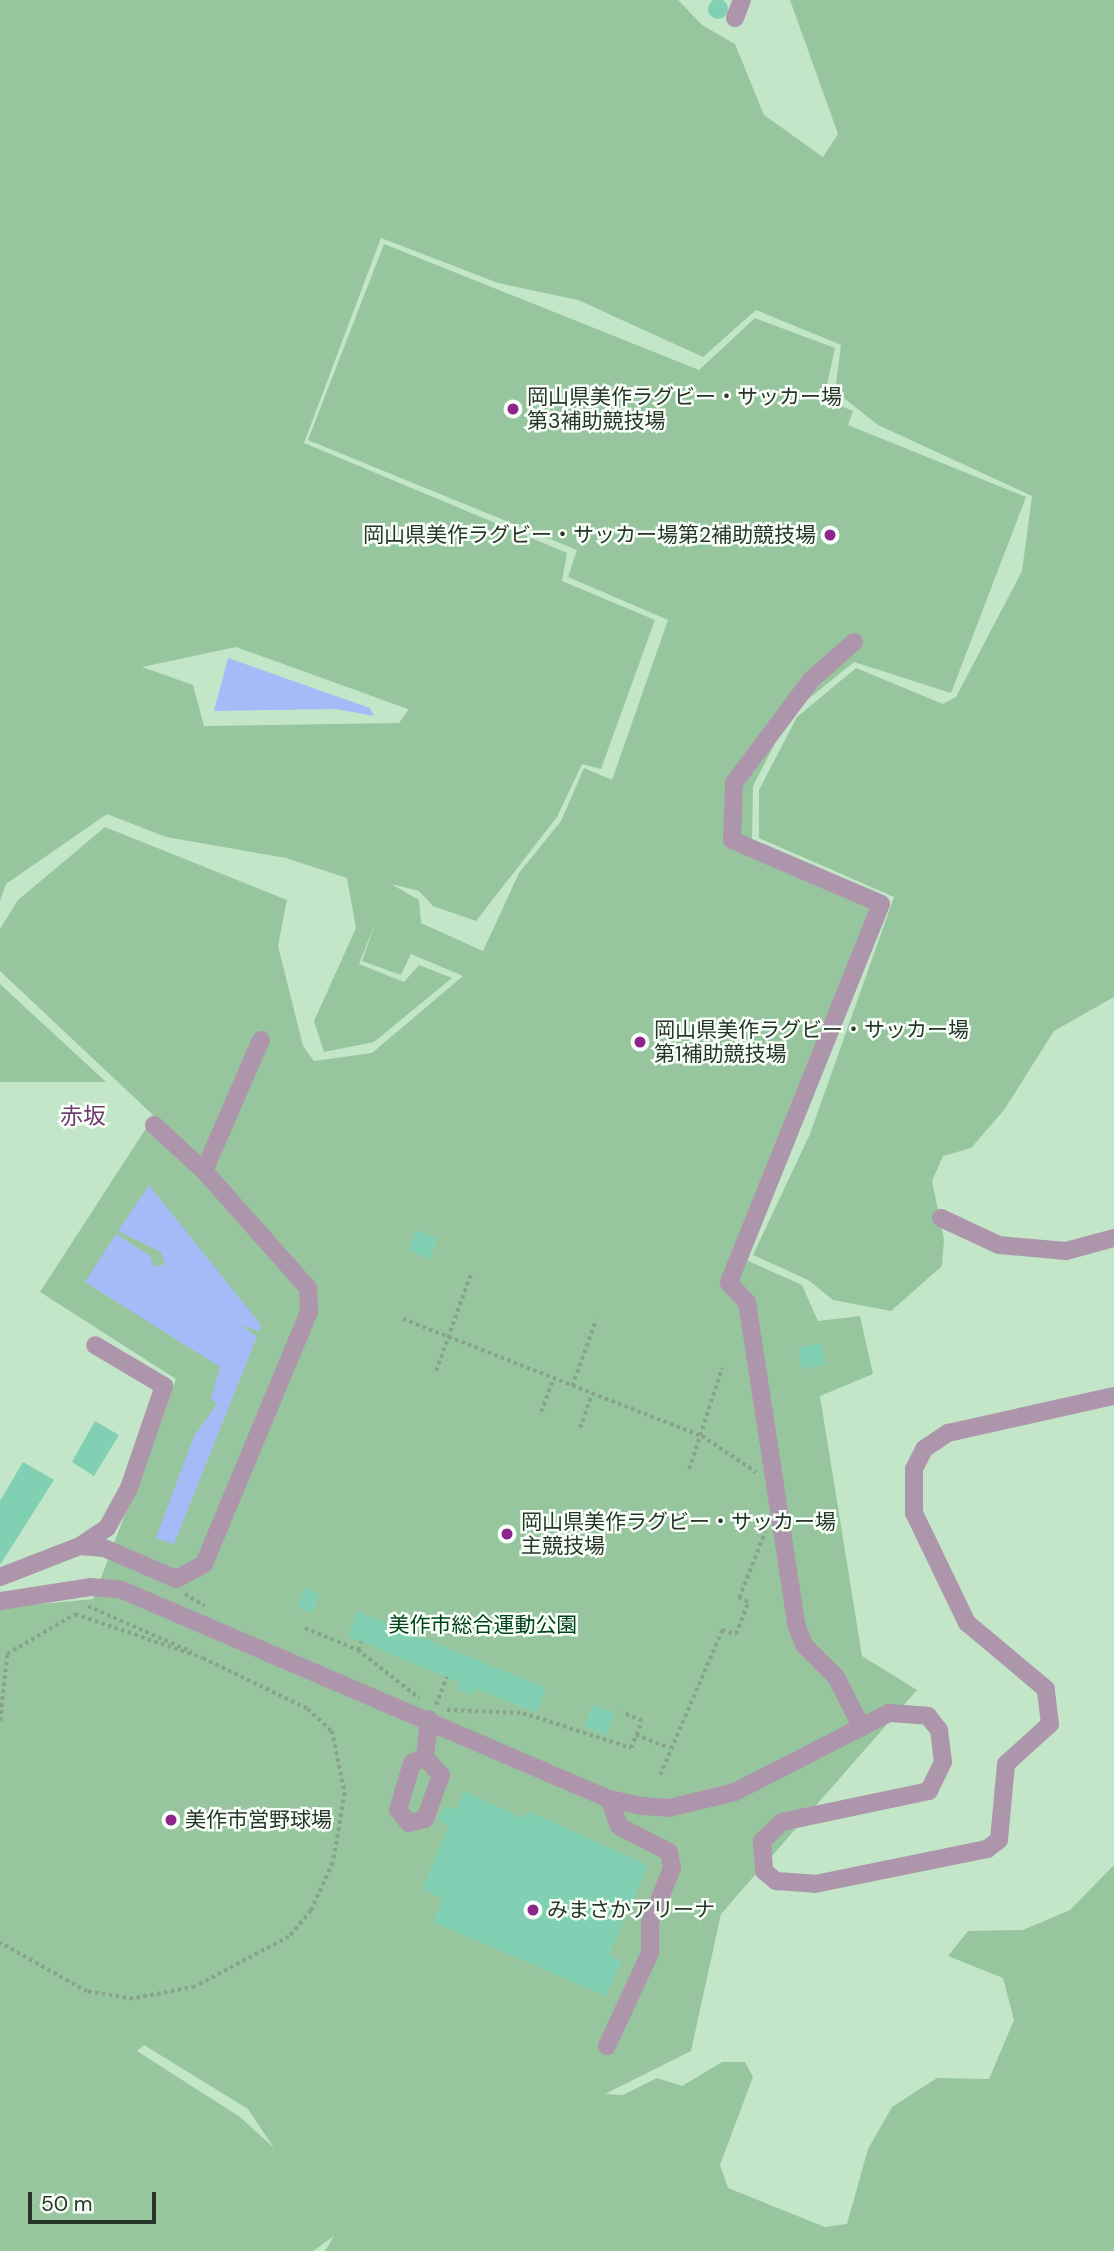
<!DOCTYPE html>
<html>
<head>
<meta charset="utf-8">
<style>
  body { margin:0 }
  #map { position:relative; width:1114px; height:2251px; overflow:hidden; background:#c3e6c8; font-family:"DM Sans","Noto Sans JP",sans-serif }
  div>[style] { position:absolute }
  .green>* { inset:0; background:#97c69e }
  .water>* { inset:0; background:#a5bbf7 }
  .building>* { inset:0; background:#81d0b4 }
  .round { border-radius:50% }
  .path>* { height:3.5px; margin-top:-1.75px; transform-origin:0; background:repeating-linear-gradient(90deg,#88a38c 0 3.5px,transparent 0 7px) }
  .minor>* { height:18px; margin:-9px; padding:0 9px; transform-origin:9px; border-radius:9px; background:#ad96ab }
  .dots>* { width:19px; height:19px; translate:-50% -50%; box-sizing:border-box; border:4px solid #f8fff9; border-radius:50% }
  span { translate:-50% -50%; white-space:nowrap; text-align:center; line-height:1.15; -webkit-text-stroke:5px #f8fff9; paint-order:stroke }
  .poi-label { font-size:21px; color:#273529 }
  .left { translate:0 -50%; text-align:left }
  .right { translate:-100% -50%; text-align:right }
  .park-label { font-size:21px; color:#004318 }
  .neighbourhood-label { font-size:23px; color:#713d6e }
  .scale { position:absolute; left:28px; top:2192px; width:128px; height:32px; box-sizing:border-box; border:4px solid #273529; border-top:0; padding-left:9px; font-size:21px; line-height:24px; white-space:nowrap; color:#273529; -webkit-text-stroke:5px #f8fff9; paint-order:stroke }
</style>
</head>
<body>
<div id="map">
  <div class="green">
    <i style="clip-path:polygon(evenodd,0 0,678px 0,702px 25px,735px 44px,764px 115px,823px 157px,838px 134px,790px 0,1114px 0,1114px 997px,1054px 1031px,1004px 1110px,971px 1148px,943px 1156px,932px 1181px,944px 1239px,942px 1266px,891px 1311px,833px 1300px,808px 1280px,753px 1255px,810px 1134px,894px 897px,759px 838px,759px 790px,797px 717px,856px 668px,943px 704px,956px 697px,1022px 571px,1032px 496px,878px 425px,835px 391px,841px 345px,756px 310px,703px 357px,578px 300px,498px 283px,381px 238px,304px 443px,567px 553px,562px 581px,655px 620px,601px 769px,582px 764px,557px 817px,476px 921px,433px 906px,419px 891px,391px 884px,419px 900px,421px 923px,483px 951px,519px 873px,561px 821px,584px 768px,612px 780px,668px 620px,568px 577px,577px 550px,308px 440px,384px 244px,699px 370px,755px 318px,835px 348px,824px 399px,853px 411px,848px 425px,1026px 497px,951px 693px,854px 662px,791px 713px,753px 786px,752px 839px,888px 900px,744px 1259px,802px 1285px,818px 1321px,860px 1316px,873px 1374px,820px 1396px,862px 1656px,917px 1690px,721px 1914px,691px 2051px,605px 2094px,623px 2095px,657px 2078px,682px 2086px,722px 2062px,745px 2062px,753px 2077px,720px 2165px,728px 2188px,825px 2227px,847px 2224px,868px 2149px,892px 2107px,937px 2078px,989px 2079px,1014px 2020px,1003px 1978px,948px 1956px,968px 1931px,1023px 1930px,1070px 1910px,1114px 1865px,1114px 2251px,325px 2251px,334px 2236px,313px 2251px,0 2251px,0 1608px,93px 1599px,176px 1379px,40px 1292px,154px 1116px,0 971px,0 929px,18px 900px,105px 827px,287px 900px,278px 946px,303px 1046px,314px 1061px,372px 1053px,463px 976px,411px 954px,401px 975px,362px 961px,376px 921px,359px 964px,404px 982px,419px 965px,452px 978px,374px 1042px,324px 1052px,314px 1021px,356px 928px,347px 878px,286px 858px,166px 837px,107px 814px,6px 884px,0 901px,0 0,236px 647px,408px 709px,408px 710px,399px 723px,204px 726px,193px 685px,142px 667px,236px 647px,0 0,144px 2045px,248px 2109px,274px 2148px,240px 2117px,137px 2051px,144px 2045px)"></i>
    <i style="clip-path:polygon(0 984px,106px 1082px,0 1082px)"></i>
  </div>
  <div class="water">
    <i style="clip-path:polygon(228px 658px,370px 708px,374px 716px,336px 709px,214px 711px)"></i>
    <i style="clip-path:polygon(149px 1185px,261px 1325px,259px 1331px,241px 1325px,257px 1337px,174px 1544px,156px 1538px,194px 1436px,217px 1404px,211px 1399px,220px 1367px,85px 1282px,116px 1234px,150px 1256px,154px 1267px,165px 1264px,161px 1252px,118px 1231px)"></i>
  </div>
  <div class="building">
    <i class="round" style="left:708px;top:-1px;width:20px;height:20px"></i>
    <i style="clip-path:polygon(417px 1230px,438px 1239px,430px 1259px,408px 1250px)"></i>
    <i style="clip-path:polygon(821px 1343px,825px 1365px,802px 1369px,798px 1348px)"></i>
    <i style="clip-path:polygon(95px 1421px,119px 1435px,94px 1476px,72px 1462px)"></i>
    <i style="clip-path:polygon(23px 1462px,54px 1480px,0 1565px,0 1501px)"></i>
    <i style="clip-path:polygon(305px 1588px,320px 1594px,312px 1613px,297px 1607px)"></i>
    <i style="clip-path:polygon(357px 1611px,546px 1688px,536px 1713px,475px 1688px,472px 1695px,458px 1689px,460px 1683px,348px 1636px)"></i>
    <i style="clip-path:polygon(593px 1705px,615px 1712px,606px 1735px,584px 1727px)"></i>
    <i style="clip-path:polygon(464px 1791px,525px 1819px,528px 1811px,648px 1865px,609px 1955px,622px 1962px,606px 1996px,433px 1922px,443px 1899px,422px 1889px,449px 1826px,438px 1821px,445px 1806px,456px 1810px)"></i>
  </div>
  <div class="path">
    <i style="left:403px;top:1319px;width:321px;rotate:21.4deg"></i>
    <i style="left:702px;top:1436px;width:65px;rotate:33.7deg"></i>
    <i style="left:436px;top:1371px;width:104px;rotate:-70.3deg"></i>
    <i style="left:572px;top:1386px;width:70px;rotate:-70deg"></i>
    <i style="left:541px;top:1412px;width:35px;rotate:-70deg"></i>
    <i style="left:580px;top:1428px;width:36px;rotate:-71deg"></i>
    <i style="left:689px;top:1469px;width:106px;rotate:-71.9deg"></i>
    <i style="left:185px;top:1594px;width:23px;rotate:31deg"></i>
    <i style="left:88px;top:1606px;width:114px;rotate:23.9deg"></i>
    <i style="left:305px;top:1628px;width:57px;rotate:22.5deg"></i>
    <i style="left:358px;top:1650px;width:78px;rotate:38.2deg"></i>
    <i style="left:358px;top:1650px;width:9px;rotate:-69deg"></i>
    <i style="left:436px;top:1705px;width:30px;rotate:-69deg"></i>
    <i style="left:447px;top:1710px;width:76px;rotate:2.3deg"></i>
    <i style="left:523px;top:1713px;width:114px;rotate:18deg"></i>
    <i style="left:631px;top:1748px;width:29px;rotate:-68deg"></i>
    <i style="left:642px;top:1721px;width:21px;rotate:-157deg"></i>
    <i style="left:0;top:1721px;width:67px;rotate:-84deg"></i>
    <i style="left:7px;top:1654px;width:79px;rotate:-30.5deg"></i>
    <i style="left:75px;top:1614px;width:135px;rotate:19deg"></i>
    <i style="left:203px;top:1658px;width:117px;rotate:25.9deg"></i>
    <i style="left:308px;top:1709px;width:33px;rotate:43deg"></i>
    <i style="left:332px;top:1731px;width:63px;rotate:78.2deg"></i>
    <i style="left:345px;top:1793px;width:71px;rotate:99.7deg"></i>
    <i style="left:333px;top:1863px;width:53px;rotate:114.6deg"></i>
    <i style="left:311px;top:1911px;width:34px;rotate:130deg"></i>
    <i style="left:289px;top:1937px;width:106px;rotate:152deg"></i>
    <i style="left:195px;top:1987px;width:63px;rotate:169deg"></i>
    <i style="left:133px;top:1999px;width:47px;rotate:-171.3deg"></i>
    <i style="left:87px;top:1992px;width:100px;rotate:-150.6deg"></i>
    <i style="left:636px;top:1735px;width:36px;rotate:21deg"></i>
    <i style="left:660px;top:1775px;width:158px;rotate:-66.8deg"></i>
    <i style="left:722px;top:1630px;width:15px;rotate:16deg"></i>
    <i style="left:736px;top:1634px;width:34px;rotate:-69deg"></i>
    <i style="left:748px;top:1602px;width:10px;rotate:-156deg"></i>
    <i style="left:739px;top:1598px;width:71px;rotate:-68.5deg"></i>
  </div>
  <div class="minor">
    <i style="left:735px;top:18px;width:19px;rotate:-69deg"></i>
    <i style="left:854px;top:642px;width:57px;rotate:138.5deg"></i>
    <i style="left:811px;top:680px;width:129px;rotate:126.8deg"></i>
    <i style="left:734px;top:783px;width:57px;rotate:92deg"></i>
    <i style="left:732px;top:840px;width:162px;rotate:23.2deg"></i>
    <i style="left:881px;top:904px;width:408px;rotate:111.9deg"></i>
    <i style="left:729px;top:1283px;width:26px;rotate:47deg"></i>
    <i style="left:747px;top:1302px;width:326px;rotate:81.3deg"></i>
    <i style="left:796px;top:1624px;width:22px;rotate:69deg"></i>
    <i style="left:804px;top:1645px;width:45px;rotate:45deg"></i>
    <i style="left:836px;top:1677px;width:57px;rotate:63deg"></i>
    <i style="left:204px;top:1171px;width:143px;rotate:-66.5deg"></i>
    <i style="left:941px;top:1218px;width:64px;rotate:25deg"></i>
    <i style="left:999px;top:1245px;width:67px;rotate:5.1deg"></i>
    <i style="left:1066px;top:1251px;width:50px;rotate:-15.2deg"></i>
    <i style="left:80px;top:1546px;width:24px;rotate:5deg"></i>
    <i style="left:104px;top:1548px;width:78px;rotate:23.3deg"></i>
    <i style="left:176px;top:1579px;width:32px;rotate:-28deg"></i>
    <i style="left:204px;top:1564px;width:273px;rotate:-67.4deg"></i>
    <i style="left:309px;top:1312px;width:24px;rotate:-92deg"></i>
    <i style="left:308px;top:1288px;width:157px;rotate:-131.6deg"></i>
    <i style="left:204px;top:1171px;width:68px;rotate:-137.4deg"></i>
    <i style="left:0;top:1577px;width:86px;rotate:-21.2deg"></i>
    <i style="left:80px;top:1546px;width:32px;rotate:-34deg"></i>
    <i style="left:107px;top:1528px;width:46px;rotate:-61.2deg"></i>
    <i style="left:129px;top:1488px;width:108px;rotate:-71.1deg"></i>
    <i style="left:164px;top:1386px;width:80px;rotate:-149.3deg"></i>
    <i style="left:0;top:1601px;width:91px;rotate:-8.8deg"></i>
    <i style="left:90px;top:1587px;width:32px;rotate:5deg"></i>
    <i style="left:122px;top:1590px;width:530px;rotate:23.23deg"></i>
    <i style="left:609px;top:1799px;width:34px;rotate:12deg"></i>
    <i style="left:642px;top:1806px;width:27px;rotate:4deg"></i>
    <i style="left:669px;top:1808px;width:68px;rotate:-13.6deg"></i>
    <i style="left:735px;top:1792px;width:173px;rotate:-27.2deg"></i>
    <i style="left:889px;top:1713px;width:39px;rotate:4deg"></i>
    <i style="left:928px;top:1716px;width:18px;rotate:52deg"></i>
    <i style="left:939px;top:1730px;width:32px;rotate:83deg"></i>
    <i style="left:943px;top:1762px;width:32px;rotate:116deg"></i>
    <i style="left:929px;top:1791px;width:150px;rotate:168.1deg"></i>
    <i style="left:782px;top:1822px;width:28px;rotate:136deg"></i>
    <i style="left:762px;top:1841px;width:30px;rotate:86deg"></i>
    <i style="left:764px;top:1871px;width:16px;rotate:40deg"></i>
    <i style="left:776px;top:1881px;width:39px;rotate:4deg"></i>
    <i style="left:815px;top:1884px;width:176px;rotate:-11.5deg"></i>
    <i style="left:987px;top:1849px;width:15px;rotate:-37deg"></i>
    <i style="left:999px;top:1840px;width:76px;rotate:-84.7deg"></i>
    <i style="left:1006px;top:1764px;width:59px;rotate:-42.3deg"></i>
    <i style="left:1050px;top:1724px;width:35px;rotate:-97deg"></i>
    <i style="left:1046px;top:1689px;width:103px;rotate:-140.1deg"></i>
    <i style="left:967px;top:1623px;width:122px;rotate:-115.7deg"></i>
    <i style="left:914px;top:1513px;width:44px;rotate:-90deg"></i>
    <i style="left:914px;top:1469px;width:22px;rotate:-63deg"></i>
    <i style="left:924px;top:1449px;width:29px;rotate:-34deg"></i>
    <i style="left:948px;top:1433px;width:170px;rotate:-12.6deg"></i>
    <i style="left:425px;top:1757px;width:14px;rotate:155deg"></i>
    <i style="left:412px;top:1763px;width:49px;rotate:106.6deg"></i>
    <i style="left:398px;top:1810px;width:17px;rotate:50deg"></i>
    <i style="left:409px;top:1823px;width:16px;rotate:-14deg"></i>
    <i style="left:425px;top:1819px;width:47px;rotate:-70deg"></i>
    <i style="left:441px;top:1775px;width:24px;rotate:-132deg"></i>
    <i style="left:425px;top:1757px;width:38px;rotate:-84deg"></i>
    <i style="left:607px;top:2046px;width:102px;rotate:-65.2deg"></i>
    <i style="left:650px;top:1953px;width:30px;rotate:-90deg"></i>
    <i style="left:650px;top:1923px;width:59px;rotate:-68.2deg"></i>
    <i style="left:672px;top:1868px;width:16px;rotate:-101deg"></i>
    <i style="left:669px;top:1852px;width:56px;rotate:-152.5deg"></i>
    <i style="left:619px;top:1826px;width:29px;rotate:-110deg"></i>
  </div>
  <div class="dots">
    <i style="left:513px;top:409px;background:#8d258b"></i>
    <i style="left:830px;top:535px;background:#8d258b"></i>
    <i style="left:640px;top:1042px;background:#8d258b"></i>
    <i style="left:507px;top:1534px;background:#8d258b"></i>
    <i style="left:171px;top:1820px;background:#8d258b"></i>
    <i style="left:533px;top:1910px;background:#8d258b"></i>
  </div>
  <div class="poi-label">
    <span class="left" style="left:527px;top:409px">岡山県美作ラグビー・サッカー場<br>第3補助競技場</span>
    <span class="right" style="left:816px;top:535px">岡山県美作ラグビー・サッカー場第2補助競技場</span>
    <span class="left" style="left:654px;top:1042px">岡山県美作ラグビー・サッカー場<br>第1補助競技場</span>
    <span class="left" style="left:521px;top:1534px">岡山県美作ラグビー・サッカー場<br>主競技場</span>
    <span class="left" style="left:185px;top:1820px">美作市営野球場</span>
    <span class="left" style="left:547px;top:1910px">みまさかアリーナ</span>
  </div>
  <div class="park-label">
    <span style="left:483px;top:1625px">美作市総合運動公園</span>
  </div>
  <div class="neighbourhood-label">
    <span style="left:83px;top:1116px">赤坂</span>
  </div>
  <div class="scale">50 m</div>
</div>
</body>
</html>
